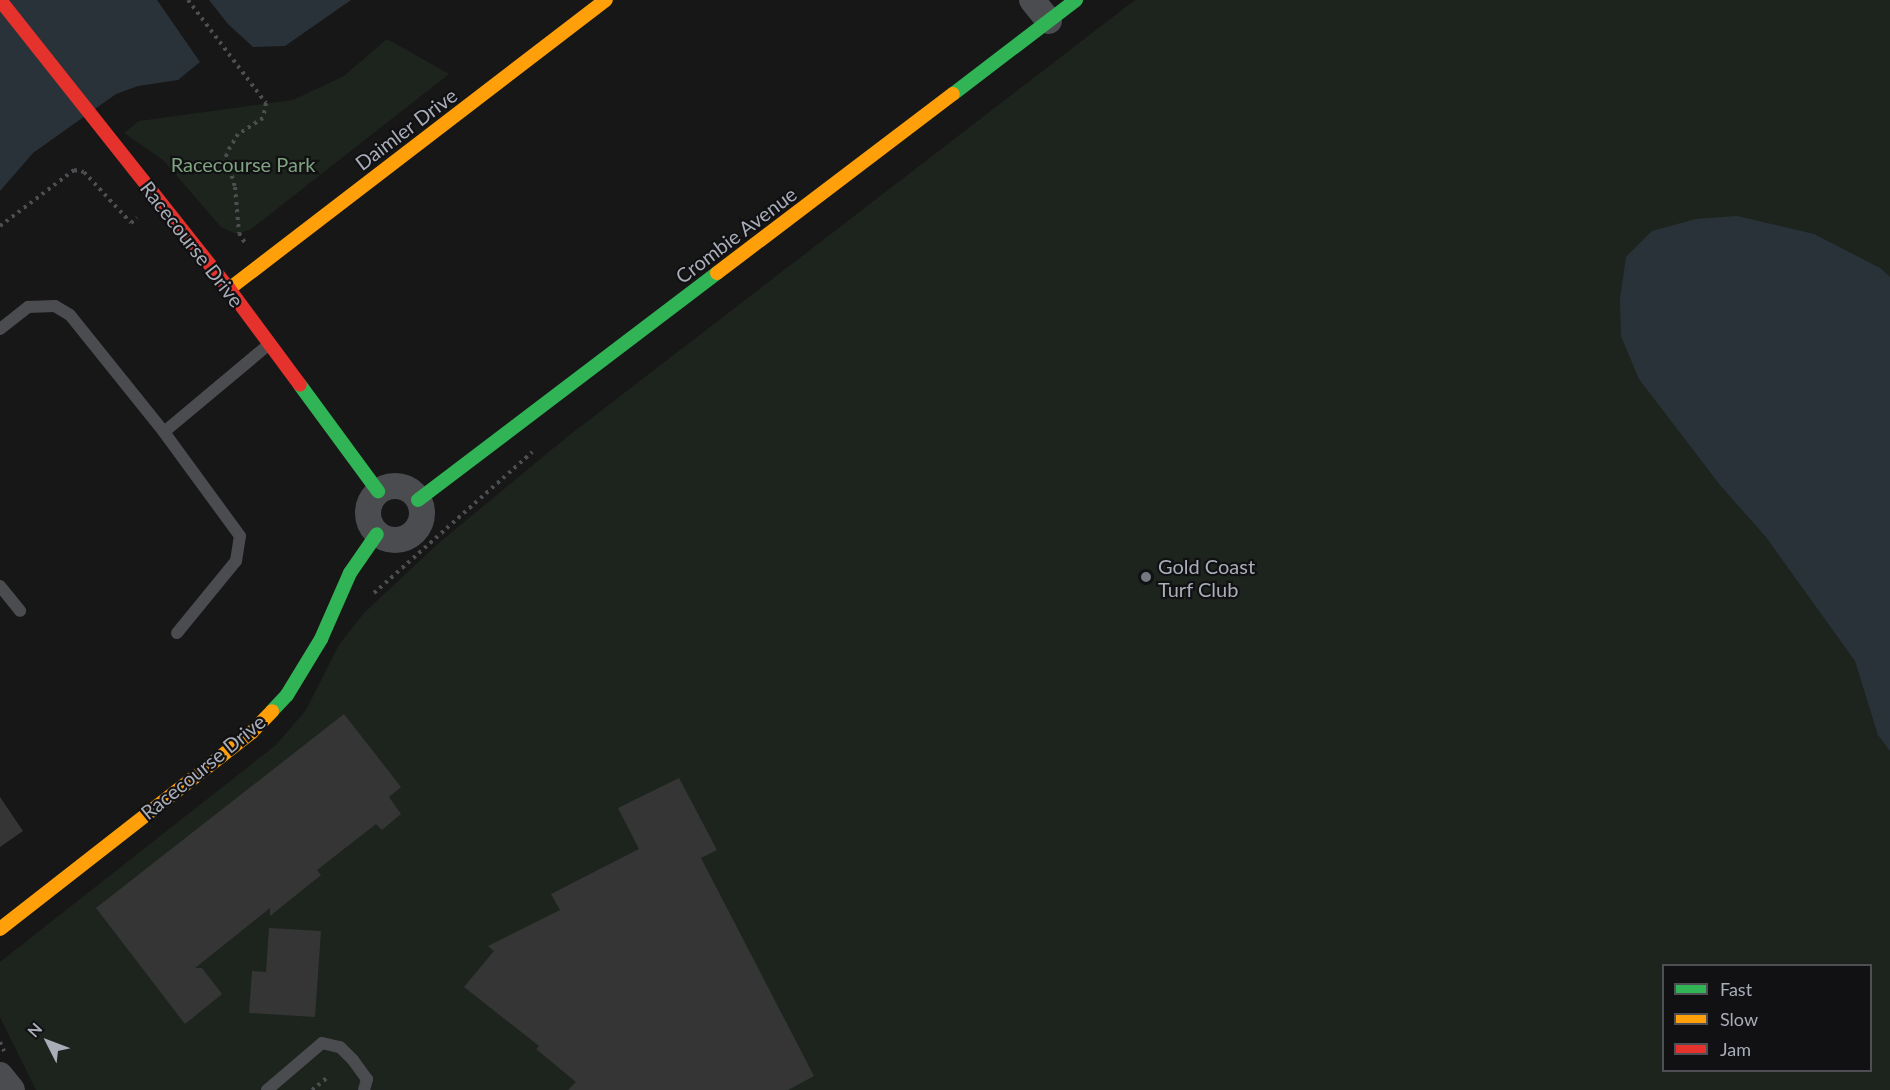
<!DOCTYPE html>
<html>
<head>
<meta charset="utf-8">
<style>
  body { margin:0 }
  #map { position:relative; width:1890px; height:1090px; overflow:hidden; background:#171717; font-family:Lato,sans-serif }
  div>[style] { position:absolute }
  .green>* { inset:0; background:#1d241e }
  .water>* { inset:0; background:#2a3239 }
  .building>* { inset:0; background:#353536 }
  .path>* { height:4px; margin-top:-2px; transform-origin:0; background:repeating-linear-gradient(90deg,#4d4e52 0 3px,transparent 0 7.5px) }
  .lane>* { height:12px; margin:-6px; padding:0 6px; transform-origin:6px; border-radius:6px; background:#4b4c50 }
  .street>* { height:26px; margin:-13px; padding:0 13px; transform-origin:13px; border-radius:13px; background:#4b4c50 }
  .street>.ring { margin:-13px; padding:0; box-sizing:content-box; background:none; border:26px solid #4b4c50; border-radius:50% }
  .fast>* { height:14px; margin:-7px; padding:0 7px; transform-origin:7px; border-radius:7px; background:#30b455 }
  .slow>* { height:14px; margin:-7px; padding:0 7px; transform-origin:7px; border-radius:7px; background:#ff9f0a }
  .jam>* { height:14px; margin:-7px; padding:0 7px; transform-origin:7px; border-radius:7px; background:#e5322d }
  .dots>* { width:16px; height:16px; translate:-50% -50%; box-sizing:border-box; border:3px solid #111113; border-radius:50% }
  span { translate:-50% -50%; white-space:nowrap; text-align:center; line-height:1.15; -webkit-text-stroke:4.5px #111113; paint-order:stroke }
  .street-label { font-size:20px; color:#a8adb8 }
  .park-label { font-size:20px; color:#7fa381 }
  .poi-label { font-size:20px; color:#a8adb8 }
  .left { translate:0 -50%; text-align:left }
  .legend { position:absolute; left:1662px; top:964px; width:210px; height:108px; box-sizing:border-box; background:#111113; border:2px solid #4d4f55; margin:0; padding:8px 10px; list-style:none; font-size:18px; color:#a8adb8 }
  .legend li { display:flex; align-items:center; gap:12px; height:30px }
  .legend b { width:30px; border:2px solid #4d4f55 }
  .north { position:absolute; left:18px; top:1012px; width:60px; height:60px; -webkit-text-stroke:4px #111113; paint-order:stroke; rotate:312deg; font-size:16px; font-weight:700; line-height:24px; text-align:center; color:#a8adb8 }
  .north::after { content:''; display:block; margin:auto; width:21px; height:27px; background:#a8adb8; clip-path:polygon(50% 0,100% 100%,50% 72%,0 100%) }
</style>
</head>
<body>
<div id="map">
  <div class="green">
    <i style="clip-path:polygon(evenodd,1135px 0,1890px 0,1890px 1090px,36px 1090px,0 1017px,0 962px,276px 745px,306px 710px,339px 645px,364px 613px,440px 542px,567px 437px,1135px 0,1664px 966px,1870px 966px,1870px 1070px,1664px 1070px,1664px 966px)"></i>
    <i style="clip-path:polygon(387px 39px,449px 74px,250px 230px,236px 234px,221px 227px,163px 160px,124px 133px,139px 121px,293px 100px,344px 76px)"></i>
  </div>
  <div class="water">
    <i style="clip-path:polygon(9px 0,157px 0,200px 62px,178px 80px,138px 86px,116px 94px,33px 153px,0 191px,0 7px)"></i>
    <i style="clip-path:polygon(209px 0,351px 0,285px 46px,253px 47px,228px 24px)"></i>
    <i style="clip-path:polygon(1737px 216px,1814px 234px,1880px 268px,1890px 277px,1890px 751px,1878px 735px,1855px 661px,1766px 537px,1720px 485px,1639px 379px,1621px 336px,1620px 299px,1626px 257px,1652px 231px,1696px 219px)"></i>
  </div>
  <div class="building">
    <i style="clip-path:polygon(344px 714px,401px 787px,389px 797px,401px 814px,382px 830px,376px 824px,317px 870px,321px 875px,270px 916px,270px 908px,195px 968px,202px 968px,222px 994px,185px 1024px,96px 908px)"></i>
    <i style="clip-path:polygon(679px 778px,717px 850px,701px 858px,814px 1076px,788px 1090px,568px 1090px,576px 1082px,536px 1049px,539px 1046px,464px 987px,494px 951px,488px 946px,560px 910px,551px 894px,639px 849px,618px 808px)"></i>
    <i style="clip-path:polygon(0 797px,23px 831px,0 847px)"></i>
    <i style="clip-path:polygon(269px 928px,321px 931px,315px 1017px,249px 1013px,252px 971px,266px 972px)"></i>
  </div>
  <div class="path">
    <i style="left:188px;top:0;width:129px;rotate:52.9deg"></i>
    <i style="left:266px;top:103px;width:15px;rotate:101deg"></i>
    <i style="left:263px;top:118px;width:30px;rotate:147deg"></i>
    <i style="left:238px;top:134px;width:23px;rotate:121deg"></i>
    <i style="left:226px;top:154px;width:34px;rotate:75deg"></i>
    <i style="left:235px;top:187px;width:46px;rotate:85deg"></i>
    <i style="left:239px;top:233px;width:12px;rotate:59deg"></i>
    <i style="left:0;top:226px;width:93px;rotate:-37.1deg"></i>
    <i style="left:74px;top:170px;width:10px;rotate:11deg"></i>
    <i style="left:84px;top:172px;width:69px;rotate:47.3deg"></i>
    <i style="left:131px;top:223px;width:8px;rotate:-40deg"></i>
    <i style="left:374px;top:593px;width:212px;rotate:-41.7deg"></i>
    <i style="left:0;top:1042px;width:10px;rotate:66deg"></i>
    <i style="left:312px;top:1090px;width:22px;rotate:-39deg"></i>
  </div>
  <div class="lane">
    <i style="left:0;top:329px;width:36px;rotate:-38deg"></i>
    <i style="left:28px;top:307px;width:27px;rotate:-2deg"></i>
    <i style="left:55px;top:306px;width:17px;rotate:31deg"></i>
    <i style="left:70px;top:315px;width:150px;rotate:51.2deg"></i>
    <i style="left:0;top:586px;width:32px;rotate:51deg"></i>
    <i style="left:177px;top:633px;width:93px;rotate:-50.7deg"></i>
    <i style="left:236px;top:561px;width:25px;rotate:-81deg"></i>
    <i style="left:240px;top:536px;width:129px;rotate:-126.2deg"></i>
    <i style="left:164px;top:432px;width:136px;rotate:-39.9deg"></i>
    <i style="left:267px;top:1090px;width:72px;rotate:-40.5deg"></i>
    <i style="left:322px;top:1043px;width:18px;rotate:13deg"></i>
    <i style="left:340px;top:1047px;width:18px;rotate:45deg"></i>
    <i style="left:353px;top:1060px;width:24px;rotate:54deg"></i>
    <i style="left:367px;top:1079px;width:11px;rotate:105deg"></i>
  </div>
  <div class="street">
    <i style="left:1032px;top:0;width:27px;rotate:51deg"></i>
    <i class="ring" style="left:368px;top:486px;width:28px;height:28px"></i>
    <i style="left:0;top:1075px;width:19px;rotate:51deg"></i>
  </div>
  <div class="fast">
    <i style="left:953px;top:94px;width:155px;rotate:-37.4deg"></i>
    <i style="left:300px;top:385px;width:132px;rotate:53.7deg"></i>
    <i style="left:418px;top:500px;width:375px;rotate:-37.2deg"></i>
    <i style="left:272px;top:711px;width:22px;rotate:-47deg"></i>
    <i style="left:287px;top:695px;width:66px;rotate:-58.7deg"></i>
    <i style="left:321px;top:639px;width:72px;rotate:-66.3deg"></i>
    <i style="left:350px;top:573px;width:47px;rotate:-55.3deg"></i>
  </div>
  <div class="slow">
    <i style="left:717px;top:273px;width:296px;rotate:-37.2deg"></i>
    <i style="left:229px;top:289px;width:475px;rotate:-37.5deg"></i>
    <i style="left:0;top:929px;width:320px;rotate:-38deg"></i>
    <i style="left:252px;top:732px;width:29px;rotate:-46deg"></i>
  </div>
  <div class="jam">
    <i style="left:0;top:0;width:369px;rotate:51.6deg"></i>
    <i style="left:229px;top:289px;width:119px;rotate:53.5deg"></i>
  </div>
  <div class="dots">
    <i style="left:1146px;top:577px;background:#757880"></i>
  </div>
  <div class="street-label">
    <span style="left:406px;top:129px;rotate:-37deg">Daimler Drive</span>
    <span style="left:736px;top:235px;rotate:-37deg">Crombie Avenue</span>
    <span style="left:192px;top:244px;rotate:52deg">Racecourse Drive</span>
    <span style="left:203px;top:767px;rotate:-39deg">Racecourse Drive</span>
  </div>
  <div class="park-label">
    <span style="left:243px;top:164px">Racecourse Park</span>
  </div>
  <div class="poi-label">
    <span class="left" style="left:1158px;top:578px">Gold Coast<br>Turf Club</span>
  </div>
  <ul class="legend">
  <li><b style="height:8px;background:#30b455"></b>Fast</li>
  <li><b style="height:8px;background:#ff9f0a"></b>Slow</li>
  <li><b style="height:8px;background:#e5322d"></b>Jam</li>
  </ul>
  <div class="north">N</div>
</div>
</body>
</html>
